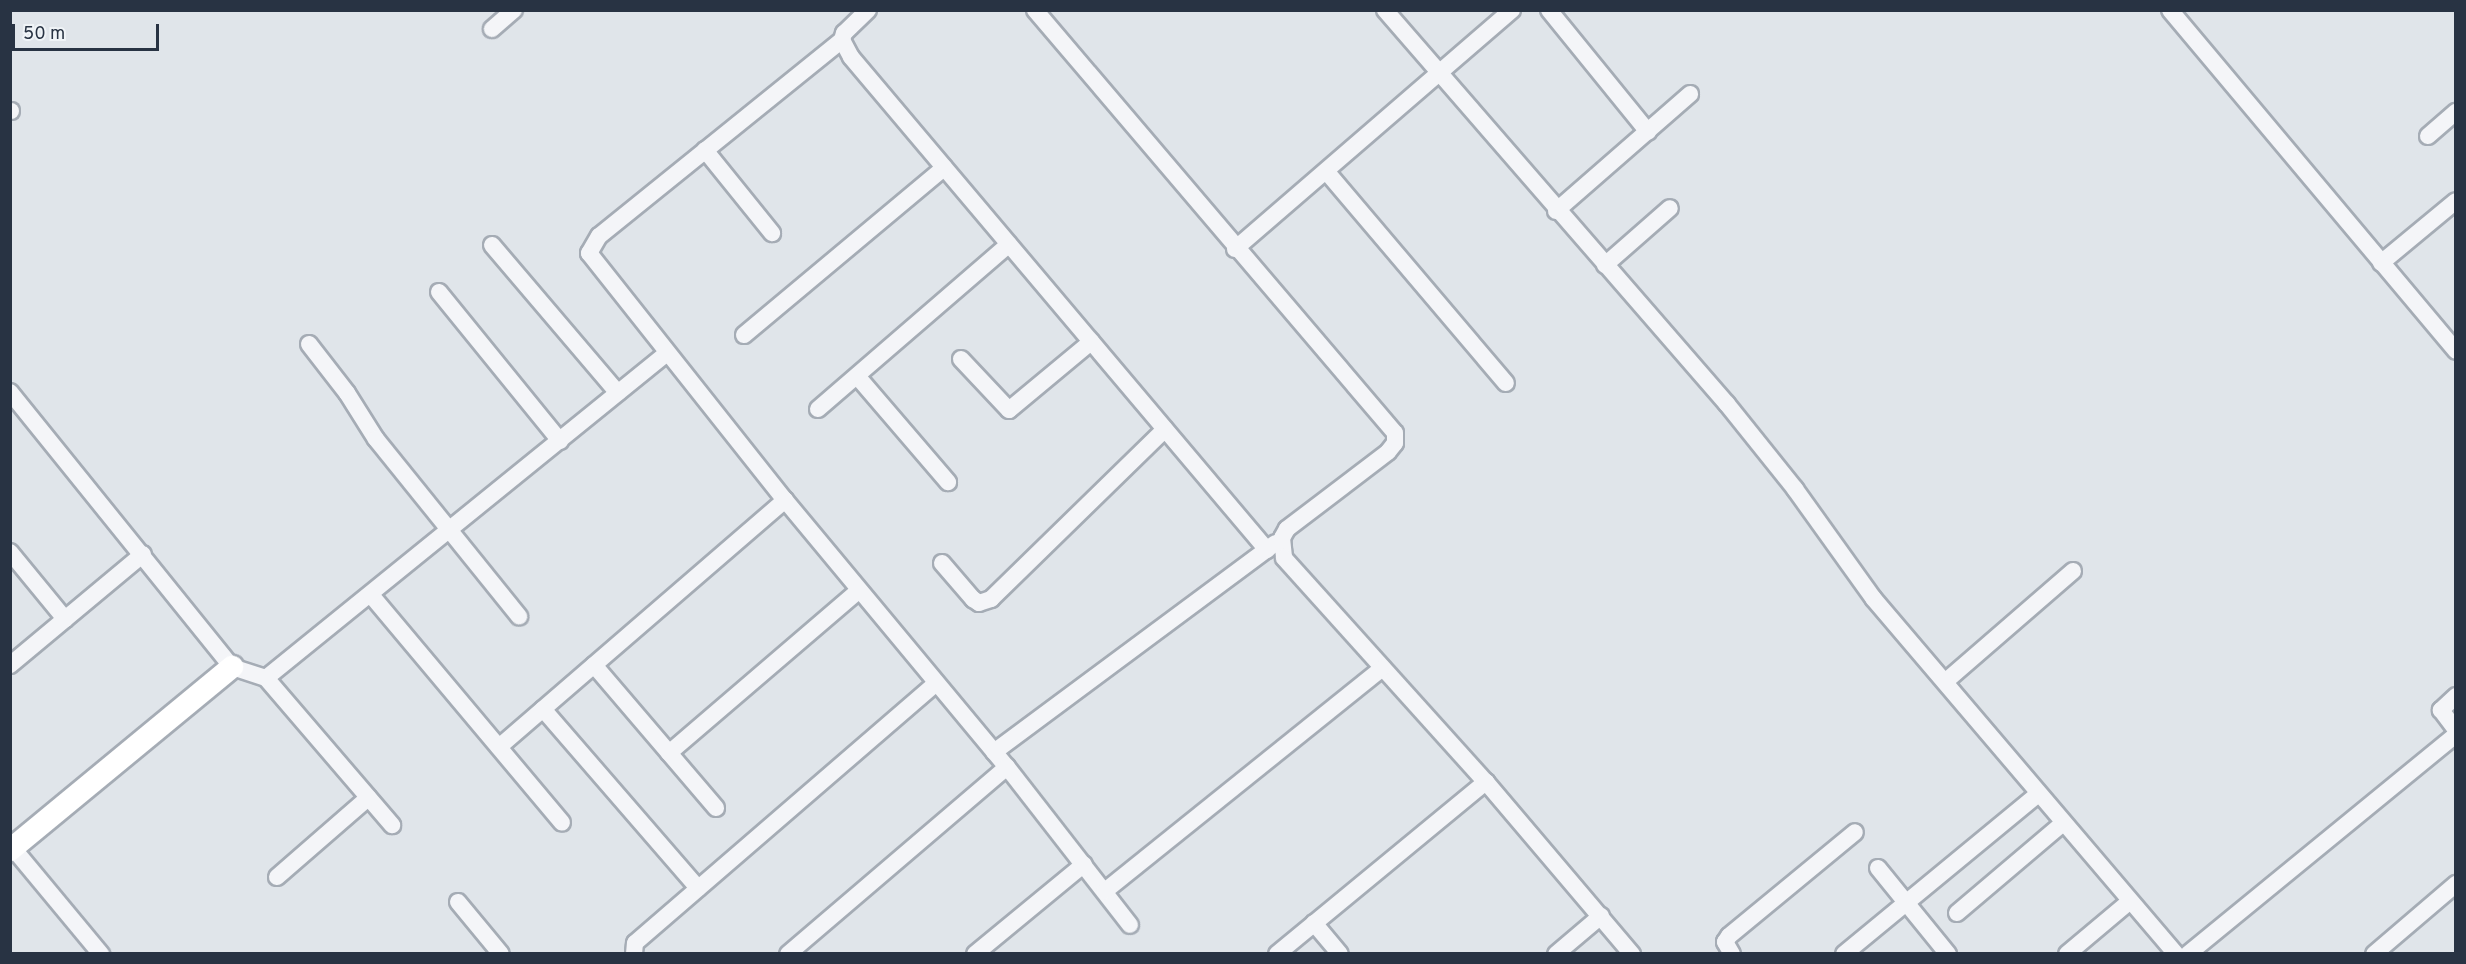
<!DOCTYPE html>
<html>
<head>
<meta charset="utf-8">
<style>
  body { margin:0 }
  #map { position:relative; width:2466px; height:964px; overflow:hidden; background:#e0e5ea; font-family:Overpass,sans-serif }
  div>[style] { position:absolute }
  .roads { filter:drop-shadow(2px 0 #a5acb5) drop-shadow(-2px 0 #a5acb5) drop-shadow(0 2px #a5acb5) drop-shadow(0 -2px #a5acb5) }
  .street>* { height:16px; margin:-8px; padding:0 8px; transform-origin:8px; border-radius:8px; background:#f4f5f8 }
  .secondary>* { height:22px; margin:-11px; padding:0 11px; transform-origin:11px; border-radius:11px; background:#fff }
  span { translate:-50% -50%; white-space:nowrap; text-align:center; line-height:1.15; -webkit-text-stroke:6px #f0f4f7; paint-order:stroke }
  .frame { position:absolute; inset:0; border:12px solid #283343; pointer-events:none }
  .scale { position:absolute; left:12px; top:24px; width:147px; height:27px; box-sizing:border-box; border:3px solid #283343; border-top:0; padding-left:8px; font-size:18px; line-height:21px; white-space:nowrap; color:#283343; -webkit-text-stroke:4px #f0f4f7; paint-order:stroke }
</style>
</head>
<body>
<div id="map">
  <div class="roads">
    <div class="street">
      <i style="left:868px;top:10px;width:33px;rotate:136deg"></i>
      <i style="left:844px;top:33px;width:7px;rotate:106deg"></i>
      <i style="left:842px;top:40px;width:19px;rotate:62deg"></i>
      <i style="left:851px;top:57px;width:645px;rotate:49.84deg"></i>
      <i style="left:1035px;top:10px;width:555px;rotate:49.6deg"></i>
      <i style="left:1395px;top:433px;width:10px;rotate:90deg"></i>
      <i style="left:1395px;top:443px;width:11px;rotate:128deg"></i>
      <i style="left:1388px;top:452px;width:127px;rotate:142.7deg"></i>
      <i style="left:1287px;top:529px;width:10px;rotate:119deg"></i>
      <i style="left:1282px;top:538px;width:20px;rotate:84deg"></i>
      <i style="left:1284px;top:558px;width:302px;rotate:48deg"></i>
      <i style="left:1486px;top:782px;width:226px;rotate:49.7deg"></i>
      <i style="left:1385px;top:10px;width:522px;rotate:49.04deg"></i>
      <i style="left:1727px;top:404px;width:109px;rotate:51.3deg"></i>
      <i style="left:1795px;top:489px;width:134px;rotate:54.4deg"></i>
      <i style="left:1873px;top:598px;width:467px;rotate:49.6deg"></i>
      <i style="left:1549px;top:10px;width:157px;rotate:50.9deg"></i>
      <i style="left:2170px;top:10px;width:445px;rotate:50deg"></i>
      <i style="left:492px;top:29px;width:29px;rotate:-41deg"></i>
      <i style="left:842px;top:40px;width:312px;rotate:141.1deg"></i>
      <i style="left:599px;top:236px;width:20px;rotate:120deg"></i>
      <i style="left:589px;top:253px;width:315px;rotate:51.6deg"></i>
      <i style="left:785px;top:500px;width:347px;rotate:50.3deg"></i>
      <i style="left:1007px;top:767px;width:200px;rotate:52.1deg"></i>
      <i style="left:10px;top:111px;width:1px"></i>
      <i style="left:2428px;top:136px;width:37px;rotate:-41deg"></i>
      <i style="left:705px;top:150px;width:107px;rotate:51.1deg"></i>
      <i style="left:1326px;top:171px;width:278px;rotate:49.7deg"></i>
      <i style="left:1556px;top:211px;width:178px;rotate:-41.1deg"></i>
      <i style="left:492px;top:245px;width:194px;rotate:49.6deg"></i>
      <i style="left:1235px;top:249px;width:366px;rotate:-40.8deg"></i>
      <i style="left:2381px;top:263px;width:97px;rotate:-39.6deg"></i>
      <i style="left:1605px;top:265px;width:86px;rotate:-41.2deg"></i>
      <i style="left:439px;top:292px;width:192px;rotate:50.9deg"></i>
      <i style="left:744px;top:335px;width:261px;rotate:-39.9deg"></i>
      <i style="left:309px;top:344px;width:62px;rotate:52.2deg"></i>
      <i style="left:347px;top:393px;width:54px;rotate:57.8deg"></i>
      <i style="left:376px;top:439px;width:228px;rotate:51.1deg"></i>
      <i style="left:961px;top:359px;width:70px;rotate:46.7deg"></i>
      <i style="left:1009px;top:410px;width:107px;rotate:-39.7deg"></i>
      <i style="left:857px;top:376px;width:140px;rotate:49.4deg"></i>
      <i style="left:10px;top:392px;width:353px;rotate:51.1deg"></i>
      <i style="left:232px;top:667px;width:36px;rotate:18deg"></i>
      <i style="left:266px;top:678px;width:516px;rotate:-39.02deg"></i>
      <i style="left:818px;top:409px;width:252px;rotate:-40.8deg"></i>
      <i style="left:10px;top:552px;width:87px;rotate:50.6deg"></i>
      <i style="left:942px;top:563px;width:48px;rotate:49.3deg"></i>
      <i style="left:973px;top:599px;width:7px;rotate:34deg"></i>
      <i style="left:979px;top:603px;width:13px;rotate:-18deg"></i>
      <i style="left:991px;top:599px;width:243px;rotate:-44.3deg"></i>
      <i style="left:371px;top:595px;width:297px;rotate:50deg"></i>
      <i style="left:10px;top:665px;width:173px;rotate:-39.8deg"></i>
      <i style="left:594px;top:665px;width:188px;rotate:49.5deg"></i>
      <i style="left:266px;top:678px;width:194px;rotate:49.4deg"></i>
      <i style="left:1946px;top:681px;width:168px;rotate:-40.9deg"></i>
      <i style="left:2456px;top:696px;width:21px;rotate:137deg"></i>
      <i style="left:2441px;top:710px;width:25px;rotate:53deg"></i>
      <i style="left:543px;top:709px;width:237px;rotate:49.1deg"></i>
      <i style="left:499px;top:747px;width:378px;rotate:-40.8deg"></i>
      <i style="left:994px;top:752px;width:350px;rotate:-36.6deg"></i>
      <i style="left:669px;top:753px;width:250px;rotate:-40.6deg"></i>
      <i style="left:13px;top:848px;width:138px;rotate:50.3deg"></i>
      <i style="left:1878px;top:868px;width:111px;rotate:50.9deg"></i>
      <i style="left:277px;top:877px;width:121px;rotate:-41deg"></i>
      <i style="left:1105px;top:891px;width:356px;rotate:-38.8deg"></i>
      <i style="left:458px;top:902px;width:67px;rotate:50.4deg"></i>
      <i style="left:1957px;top:913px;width:138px;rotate:-40.3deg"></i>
      <i style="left:1314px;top:923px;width:40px;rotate:50deg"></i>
      <i style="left:634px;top:954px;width:11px;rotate:-85deg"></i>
      <i style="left:635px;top:943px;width:398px;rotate:-40.8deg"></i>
      <i style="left:788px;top:954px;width:288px;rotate:-40.5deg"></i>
      <i style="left:975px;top:954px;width:141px;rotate:-39.5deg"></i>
      <i style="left:1277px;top:954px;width:271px;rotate:-39.5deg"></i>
      <i style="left:1556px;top:954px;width:59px;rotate:-40.2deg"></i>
      <i style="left:1732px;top:954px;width:14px;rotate:-120deg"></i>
      <i style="left:1725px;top:942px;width:7px;rotate:-56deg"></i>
      <i style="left:1729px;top:936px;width:163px;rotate:-39.5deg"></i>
      <i style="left:1844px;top:954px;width:250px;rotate:-39.5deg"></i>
      <i style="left:2067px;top:954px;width:81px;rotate:-40deg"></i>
      <i style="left:2188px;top:954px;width:346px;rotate:-39.3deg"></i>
      <i style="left:2374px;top:954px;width:108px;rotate:-40.5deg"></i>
    </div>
    <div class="secondary">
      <i style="left:10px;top:850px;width:288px;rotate:-39.5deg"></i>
    </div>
  </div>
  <div class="frame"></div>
  <div class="scale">50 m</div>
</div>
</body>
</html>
